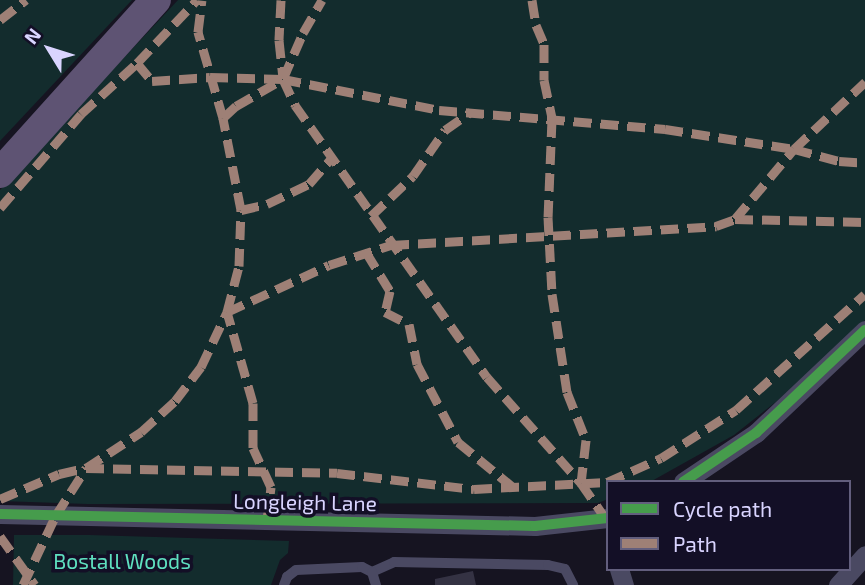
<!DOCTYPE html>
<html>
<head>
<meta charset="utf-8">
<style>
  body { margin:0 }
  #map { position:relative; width:865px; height:585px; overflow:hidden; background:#161421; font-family:"Exo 2",sans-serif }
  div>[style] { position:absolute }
  .green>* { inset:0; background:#132c2d }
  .building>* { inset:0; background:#343243 }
  .lane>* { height:10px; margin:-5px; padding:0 5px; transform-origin:5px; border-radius:5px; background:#4a4962 }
  .street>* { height:19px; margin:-9.5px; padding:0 9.5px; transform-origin:9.5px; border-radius:9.5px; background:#4a4962 }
  .primary>* { height:30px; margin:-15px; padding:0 15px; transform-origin:15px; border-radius:15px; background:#5e5373 }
  .quiet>* { height:9px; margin-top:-4.5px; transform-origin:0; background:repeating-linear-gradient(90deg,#9e8076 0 18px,transparent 0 27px) }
  .cycleway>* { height:10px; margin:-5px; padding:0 5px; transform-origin:5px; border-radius:5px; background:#469c4c }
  span { translate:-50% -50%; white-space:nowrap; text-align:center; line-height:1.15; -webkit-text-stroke:7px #130f26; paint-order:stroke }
  .street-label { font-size:21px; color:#d9d4ff }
  .park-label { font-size:21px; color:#5fe0c0 }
  .legend { position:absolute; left:606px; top:480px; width:245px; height:91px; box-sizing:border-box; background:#130f26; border:2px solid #625e7d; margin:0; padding:9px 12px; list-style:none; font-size:21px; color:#d9d4ff }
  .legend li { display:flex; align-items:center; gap:14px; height:35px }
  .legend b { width:35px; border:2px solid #625e7d }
  .north { position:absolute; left:14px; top:14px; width:70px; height:70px; -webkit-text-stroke:5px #130f26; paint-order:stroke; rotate:308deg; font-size:19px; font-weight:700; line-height:28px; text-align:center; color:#d9d4ff }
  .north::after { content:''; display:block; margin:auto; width:24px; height:32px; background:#d9d4ff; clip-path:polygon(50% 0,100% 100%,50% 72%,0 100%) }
</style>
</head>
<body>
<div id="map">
  <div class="green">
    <i style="clip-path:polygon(0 0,132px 0,0 141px)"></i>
    <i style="clip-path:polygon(178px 0,865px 0,865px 320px,777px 401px,734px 435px,650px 482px,608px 482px,608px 499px,598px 503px,88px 504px,0 501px,0 190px)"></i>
    <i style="clip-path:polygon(14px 535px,89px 535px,289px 541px,288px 553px,280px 560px,271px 585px,13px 585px)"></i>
  </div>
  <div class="building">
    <i style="clip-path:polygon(473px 571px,476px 585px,435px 585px,435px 579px)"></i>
  </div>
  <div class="lane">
    <i style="left:372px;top:572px;width:24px;rotate:-24deg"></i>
    <i style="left:394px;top:562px;width:154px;rotate:1.1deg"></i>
    <i style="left:548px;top:565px;width:17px;rotate:13deg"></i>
    <i style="left:565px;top:569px;width:18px;rotate:63deg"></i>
    <i style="left:284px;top:585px;width:9px;rotate:-69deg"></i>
    <i style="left:287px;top:577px;width:11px;rotate:-38deg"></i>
    <i style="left:296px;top:570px;width:66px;rotate:-2.6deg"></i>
    <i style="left:362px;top:567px;width:11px;rotate:27deg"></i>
    <i style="left:372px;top:572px;width:14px;rotate:73deg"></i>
  </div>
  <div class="street">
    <i style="left:683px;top:482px;width:88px;rotate:-33.9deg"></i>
    <i style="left:756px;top:433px;width:150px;rotate:-43.4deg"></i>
    <i style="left:0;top:514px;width:535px;rotate:1.28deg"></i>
    <i style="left:535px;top:526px;width:73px;rotate:-6.3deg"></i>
    <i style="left:619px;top:569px;width:17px;rotate:73deg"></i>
    <i style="left:838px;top:585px;width:40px;rotate:-48deg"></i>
  </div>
  <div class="primary">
    <i style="left:0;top:173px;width:233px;rotate:-48deg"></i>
  </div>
  <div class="quiet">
    <i style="left:281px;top:0;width:40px;rotate:92.9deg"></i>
    <i style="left:279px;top:40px;width:39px;rotate:84deg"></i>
    <i style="left:283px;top:79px;width:29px;rotate:65deg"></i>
    <i style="left:295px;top:105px;width:333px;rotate:54.8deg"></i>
    <i style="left:487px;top:377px;width:142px;rotate:48.4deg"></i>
    <i style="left:581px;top:483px;width:44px;rotate:55.2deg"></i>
    <i style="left:532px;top:0;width:25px;rotate:81deg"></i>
    <i style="left:536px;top:25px;width:21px;rotate:67deg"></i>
    <i style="left:544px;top:44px;width:36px;rotate:90deg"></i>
    <i style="left:544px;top:80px;width:40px;rotate:78deg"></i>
    <i style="left:552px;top:119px;width:98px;rotate:92.3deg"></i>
    <i style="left:548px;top:217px;width:77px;rotate:87deg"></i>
    <i style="left:552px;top:294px;width:99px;rotate:81.3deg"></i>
    <i style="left:567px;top:392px;width:52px;rotate:68.4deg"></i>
    <i style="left:586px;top:440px;width:43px;rotate:96.6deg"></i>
    <i style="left:0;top:20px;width:33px;rotate:-38deg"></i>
    <i style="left:137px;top:63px;width:23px;rotate:50deg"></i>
    <i style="left:152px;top:81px;width:58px;rotate:-3.9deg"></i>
    <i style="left:210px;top:77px;width:73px;rotate:1.6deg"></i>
    <i style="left:283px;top:79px;width:159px;rotate:11.2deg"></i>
    <i style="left:439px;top:110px;width:227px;rotate:4.8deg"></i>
    <i style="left:665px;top:129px;width:131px;rotate:8.8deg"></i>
    <i style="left:794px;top:149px;width:47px;rotate:14.9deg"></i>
    <i style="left:839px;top:161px;width:26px;rotate:4deg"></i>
    <i style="left:223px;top:118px;width:18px;rotate:-43deg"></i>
    <i style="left:236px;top:106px;width:54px;rotate:-29.9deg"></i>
    <i style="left:283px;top:79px;width:50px;rotate:-66.5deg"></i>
    <i style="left:303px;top:33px;width:38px;rotate:-60deg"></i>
    <i style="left:0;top:208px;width:124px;rotate:-49.2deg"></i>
    <i style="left:81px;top:114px;width:76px;rotate:-42.3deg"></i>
    <i style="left:137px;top:63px;width:87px;rotate:-46.4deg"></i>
    <i style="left:241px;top:210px;width:27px;rotate:-13deg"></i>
    <i style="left:267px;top:204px;width:47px;rotate:-25.5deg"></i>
    <i style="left:309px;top:184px;width:33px;rotate:-49deg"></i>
    <i style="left:371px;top:216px;width:58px;rotate:-43.6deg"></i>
    <i style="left:413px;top:176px;width:56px;rotate:-55.2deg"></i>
    <i style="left:445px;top:130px;width:32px;rotate:-35deg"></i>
    <i style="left:735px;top:219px;width:92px;rotate:-49.9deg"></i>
    <i style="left:794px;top:149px;width:98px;rotate:-43.3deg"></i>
    <i style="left:366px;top:252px;width:46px;rotate:58.4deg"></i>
    <i style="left:390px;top:291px;width:22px;rotate:103deg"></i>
    <i style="left:385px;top:312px;width:27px;rotate:27deg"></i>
    <i style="left:409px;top:324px;width:41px;rotate:78.7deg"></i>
    <i style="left:417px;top:364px;width:88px;rotate:62.3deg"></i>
    <i style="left:458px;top:442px;width:71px;rotate:39.3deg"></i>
    <i style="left:0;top:499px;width:64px;rotate:-23deg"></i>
    <i style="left:59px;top:474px;width:28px;rotate:-13deg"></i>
    <i style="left:86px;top:468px;width:66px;rotate:-33.2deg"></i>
    <i style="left:141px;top:432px;width:46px;rotate:-42.4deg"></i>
    <i style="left:175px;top:401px;width:43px;rotate:-52.6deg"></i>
    <i style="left:201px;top:367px;width:61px;rotate:-64.7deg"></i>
    <i style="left:227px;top:312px;width:48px;rotate:-75.4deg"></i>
    <i style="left:239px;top:266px;width:56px;rotate:-88deg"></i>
    <i style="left:241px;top:210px;width:94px;rotate:-101.1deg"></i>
    <i style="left:223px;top:118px;width:90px;rotate:-106.2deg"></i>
    <i style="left:198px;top:32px;width:32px;rotate:-83deg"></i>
    <i style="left:267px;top:520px;width:33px;rotate:-83deg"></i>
    <i style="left:271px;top:487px;width:43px;rotate:-114.8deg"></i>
    <i style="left:253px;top:448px;width:45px;rotate:-90deg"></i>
    <i style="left:253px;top:403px;width:95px;rotate:-105.9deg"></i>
    <i style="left:227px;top:312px;width:112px;rotate:-24.7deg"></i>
    <i style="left:329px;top:265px;width:65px;rotate:-17.9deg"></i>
    <i style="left:391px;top:245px;width:326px;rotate:-3.3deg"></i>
    <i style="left:716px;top:226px;width:20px;rotate:-20deg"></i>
    <i style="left:735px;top:219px;width:130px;rotate:1.3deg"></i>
    <i style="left:0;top:536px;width:60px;rotate:54.5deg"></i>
    <i style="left:23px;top:585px;width:77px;rotate:-64.8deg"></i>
    <i style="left:56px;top:515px;width:56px;rotate:-57.4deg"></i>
    <i style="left:86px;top:468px;width:251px;rotate:1.1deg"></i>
    <i style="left:337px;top:473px;width:138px;rotate:6.7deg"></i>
    <i style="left:474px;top:489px;width:133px;rotate:-3deg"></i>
    <i style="left:607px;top:482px;width:59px;rotate:-24deg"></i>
    <i style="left:661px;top:458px;width:89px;rotate:-32.6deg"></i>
    <i style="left:736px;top:410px;width:173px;rotate:-42deg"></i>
  </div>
  <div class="cycleway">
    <i style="left:683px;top:482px;width:88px;rotate:-33.9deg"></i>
    <i style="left:756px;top:433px;width:150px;rotate:-43.4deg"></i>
    <i style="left:0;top:514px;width:535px;rotate:1.28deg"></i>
    <i style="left:535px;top:526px;width:73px;rotate:-6.3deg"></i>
  </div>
  <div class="street-label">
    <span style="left:305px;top:502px;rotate:1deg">Longleigh Lane</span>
  </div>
  <div class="park-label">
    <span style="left:122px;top:561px">Bostall Woods</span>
  </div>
  <ul class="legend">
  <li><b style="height:9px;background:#469c4c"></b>Cycle path</li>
  <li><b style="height:9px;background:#9e8076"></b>Path</li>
  </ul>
  <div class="north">N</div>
</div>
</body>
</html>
